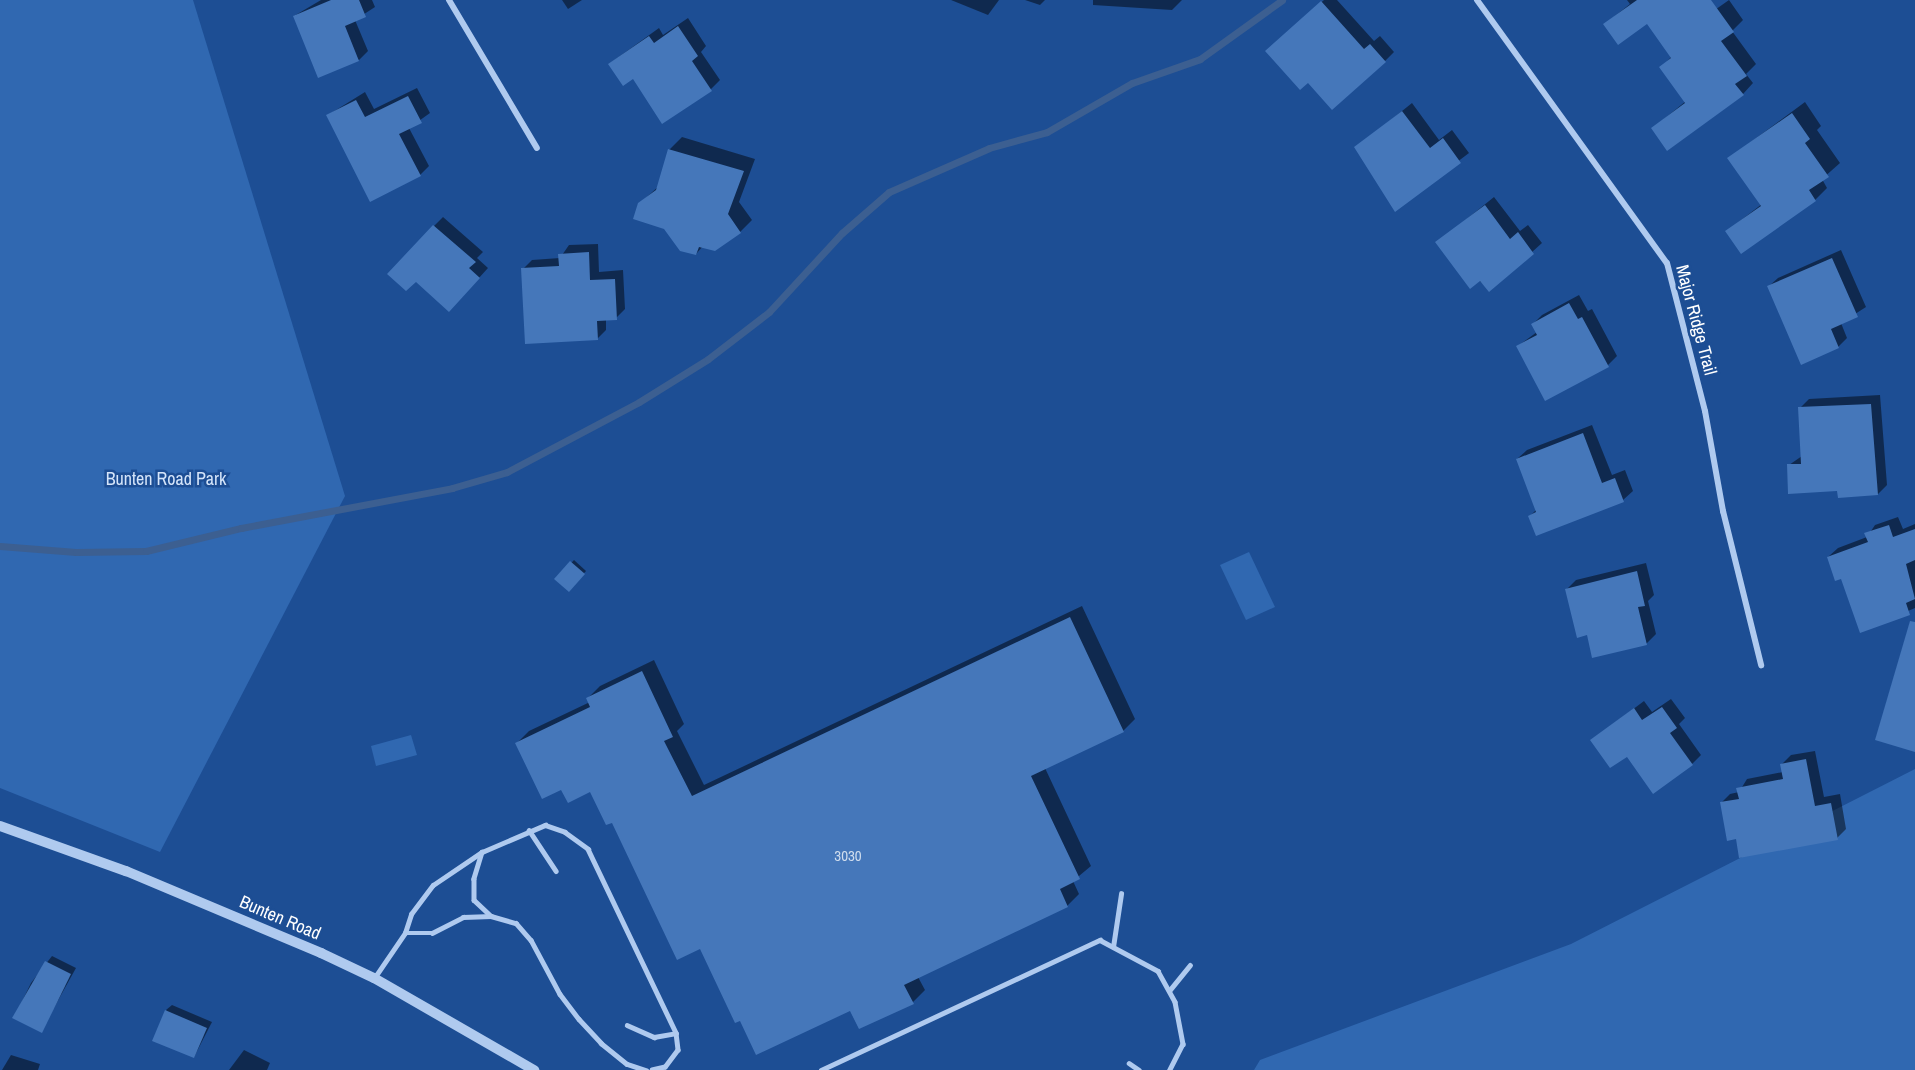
<!DOCTYPE html>
<html>
<head>
<meta charset="utf-8">
<style>
  body { margin:0 }
  #map { position:relative; width:1915px; height:1070px; overflow:hidden; background:#1d4e94; font-family:"Archivo Narrow",sans-serif }
  div>[style] { position:absolute }
  .green>* { inset:0; background:#3068b1 }
  .shadow>* { inset:0; background:#0007 }
  .stream>* { height:7px; margin:-3.5px; padding:0 3.5px; transform-origin:3.5px; border-radius:3.5px; background:#3c5f91 }
  .building>* { inset:0; background:#4577ba }
  .service>* { height:4.5px; margin:-2.25px; padding:0 2.25px; transform-origin:2.25px; border-radius:2.25px; background:#afcaef }
  .minor>* { height:6px; margin:-3px; padding:0 3px; transform-origin:3px; border-radius:3px; background:#afcaef }
  .tertiary>* { height:10px; margin:-5px; padding:0 5px; transform-origin:5px; border-radius:5px; background:#afcaef }
  span { translate:-50% -50%; white-space:nowrap; text-align:center; line-height:1.15; -webkit-text-stroke:5px #1d4e94; paint-order:stroke }
  .number-label { font-size:15px; color:#d0ddee }
  .number-label span { -webkit-text-stroke-width:0 }
  .street-label { font-size:18px; color:#fff }
  .park-label { font-size:18px; color:#d5e5fa }
</style>
</head>
<body>
<div id="map">
  <div class="green">
    <i style="clip-path:polygon(0 0,193px 0,345px 496px,160px 852px,0 788px)"></i>
    <i style="clip-path:polygon(1249px 552px,1275px 607px,1246px 620px,1220px 565px)"></i>
    <i style="clip-path:polygon(411px 735px,417px 755px,376px 766px,371px 746px)"></i>
    <i style="clip-path:polygon(1915px 769px,1915px 1070px,1254px 1070px,1260px 1060px,1571px 944px)"></i>
  </div>
  <div class="shadow">
    <i style="clip-path:polygon(321px 0,372px 0,375px 7px,355px 20px,368px 51px,359px 60px,294px 16px)"></i>
    <i style="clip-path:polygon(562px 0,582px 0,568px 9px)"></i>
    <i style="clip-path:polygon(951px 0,999px 0,988px 15px)"></i>
    <i style="clip-path:polygon(1025px 0,1045px 0,1040px 5px)"></i>
    <i style="clip-path:polygon(1093px 0,1182px 0,1172px 10px,1093px 5px)"></i>
    <i style="clip-path:polygon(1324px 0,1337px 0,1374px 41px,1380px 36px,1394px 52px,1385px 61px,1276px 42px)"></i>
    <i style="clip-path:polygon(1627px 0,1704px 0,1712px 12px,1729px 0,1743px 20px,1732px 31px,1756px 64px,1746px 74px,1753px 83px,1743px 94px,1653px 128px,1686px 101px,1661px 68px,1672px 56px,1647px 22px,1605px 24px,1630px 4px)"></i>
    <i style="clip-path:polygon(688px 18px,706px 46px,701px 52px,720px 80px,711px 89px,633px 77px,609px 64px,659px 28px,663px 35px)"></i>
    <i style="clip-path:polygon(417px 88px,430px 113px,409px 128px,429px 166px,420px 175px,328px 115px,365px 92px,374px 109px)"></i>
    <i style="clip-path:polygon(1805px 102px,1821px 126px,1817px 130px,1840px 163px,1822px 179px,1827px 188px,1815px 200px,1741px 252px,1727px 231px,1762px 204px,1729px 158px)"></i>
    <i style="clip-path:polygon(1412px 103px,1439px 140px,1452px 130px,1469px 153px,1395px 209px,1356px 148px)"></i>
    <i style="clip-path:polygon(682px 137px,755px 159px,739px 202px,752px 220px,740px 232px,703px 246px,696px 254px,639px 204px,659px 186px,669px 150px)"></i>
    <i style="clip-path:polygon(1494px 197px,1520px 231px,1528px 225px,1542px 243px,1490px 290px,1437px 243px)"></i>
    <i style="clip-path:polygon(443px 217px,483px 252px,477px 258px,488px 268px,458px 301px,434px 226px)"></i>
    <i style="clip-path:polygon(598px 244px,599px 272px,623px 270px,625px 309px,616px 318px,606px 319px,606px 330px,597px 339px,523px 269px,532px 260px,560px 258px,569px 245px)"></i>
    <i style="clip-path:polygon(1841px 250px,1866px 307px,1841px 323px,1847px 338px,1838px 347px,1768px 287px,1778px 278px)"></i>
    <i style="clip-path:polygon(1579px 295px,1588px 311px,1592px 309px,1617px 356px,1608px 365px,1546px 399px,1518px 346px,1537px 332px,1533px 324px,1542px 315px)"></i>
    <i style="clip-path:polygon(1880px 395px,1887px 485px,1878px 494px,1839px 490px,1789px 465px,1802px 456px,1800px 408px,1809px 399px)"></i>
    <i style="clip-path:polygon(1592px 425px,1612px 475px,1625px 470px,1633px 491px,1623px 500px,1537px 534px,1530px 516px,1537px 509px,1517px 459px,1527px 450px)"></i>
    <i style="clip-path:polygon(1898px 517px,1903px 529px,1915px 524px,1915px 608px,1861px 631px,1842px 577px,1828px 557px,1838px 548px,1867px 537px,1875px 525px)"></i>
    <i style="clip-path:polygon(574px 560px,586px 571px,569px 590px,556px 579px)"></i>
    <i style="clip-path:polygon(1646px 563px,1654px 595px,1648px 601px,1656px 634px,1647px 643px,1594px 656px,1588px 634px,1567px 589px,1576px 580px)"></i>
    <i style="clip-path:polygon(1082px 606px,1135px 719px,1123px 731px,1045px 768px,1091px 866px,1073px 881px,1079px 894px,1067px 906px,918px 977px,925px 990px,913px 1002px,701px 947px,591px 790px,562px 788px,517px 743px,529px 731px,590px 702px,588px 698px,600px 686px,654px 660px,684px 724px,677px 731px,704px 785px)"></i>
    <i style="clip-path:polygon(1671px 699px,1685px 718px,1679px 724px,1701px 755px,1692px 764px,1627px 755px,1592px 740px,1644px 701px,1652px 712px)"></i>
    <i style="clip-path:polygon(1815px 751px,1824px 797px,1840px 794px,1846px 829px,1837px 838px,1737px 837px,1721px 803px,1730px 794px,1739px 792px,1747px 779px,1783px 772px,1781px 765px,1791px 755px)"></i>
    <i style="clip-path:polygon(52px 956px,76px 968px,41px 1031px,14px 1018px,31px 983px)"></i>
    <i style="clip-path:polygon(172px 1005px,212px 1022px,194px 1057px,166px 1010px)"></i>
    <i style="clip-path:polygon(244px 1050px,270px 1063px,267px 1070px,229px 1070px)"></i>
    <i style="clip-path:polygon(11px 1055px,40px 1064px,38px 1070px,2px 1070px)"></i>
  </div>
  <div class="stream">
    <i style="left:0;top:546px;width:76px;rotate:4.5deg"></i>
    <i style="left:76px;top:552px;width:70px;rotate:-0.8deg"></i>
    <i style="left:146px;top:551px;width:98px;rotate:-13.6deg"></i>
    <i style="left:241px;top:528px;width:215px;rotate:-10.7deg"></i>
    <i style="left:452px;top:488px;width:57px;rotate:-16.2deg"></i>
    <i style="left:507px;top:472px;width:149px;rotate:-27.9deg"></i>
    <i style="left:639px;top:402px;width:81px;rotate:-31.9deg"></i>
    <i style="left:708px;top:359px;width:77px;rotate:-37.6deg"></i>
    <i style="left:769px;top:312px;width:108px;rotate:-47.3deg"></i>
    <i style="left:842px;top:233px;width:62px;rotate:-41.1deg"></i>
    <i style="left:889px;top:192px;width:109px;rotate:-23.7deg"></i>
    <i style="left:989px;top:148px;width:60px;rotate:-15.4deg"></i>
    <i style="left:1047px;top:132px;width:98px;rotate:-30deg"></i>
    <i style="left:1132px;top:83px;width:72px;rotate:-19.4deg"></i>
    <i style="left:1200px;top:59px;width:101px;rotate:-35.7deg"></i>
  </div>
  <div class="building">
    <i style="clip-path:polygon(331px 0,359px 0,366px 17px,345px 26px,359px 61px,318px 78px,293px 16px)"></i>
    <i style="clip-path:polygon(1637px 0,1711px 0,1734px 32px,1721px 41px,1747px 76px,1735px 84px,1744px 95px,1667px 151px,1651px 128px,1685px 103px,1659px 67px,1671px 58px,1647px 24px,1618px 45px,1603px 24px)"></i>
    <i style="clip-path:polygon(1321px 1px,1364px 49px,1370px 44px,1386px 62px,1332px 110px,1308px 83px,1300px 90px,1265px 51px)"></i>
    <i style="clip-path:polygon(678px 26px,698px 56px,692px 61px,712px 91px,662px 124px,633px 79px,623px 86px,608px 64px,649px 36px,654px 43px)"></i>
    <i style="clip-path:polygon(408px 96px,422px 123px,399px 134px,421px 176px,370px 202px,326px 115px,356px 100px,365px 117px)"></i>
    <i style="clip-path:polygon(1402px 111px,1430px 148px,1443px 138px,1461px 163px,1395px 212px,1354px 147px)"></i>
    <i style="clip-path:polygon(1792px 113px,1810px 139px,1805px 143px,1829px 177px,1809px 190px,1816px 201px,1741px 254px,1725px 231px,1761px 206px,1727px 158px)"></i>
    <i style="clip-path:polygon(668px 149px,744px 171px,728px 214px,741px 233px,715px 251px,699px 247px,696px 255px,680px 251px,664px 229px,633px 219px,638px 203px,656px 190px)"></i>
    <i style="clip-path:polygon(1485px 205px,1510px 239px,1518px 232px,1534px 254px,1489px 292px,1480px 281px,1470px 289px,1435px 242px)"></i>
    <i style="clip-path:polygon(433px 225px,476px 262px,469px 268px,480px 278px,449px 312px,416px 282px,406px 291px,387px 274px)"></i>
    <i style="clip-path:polygon(589px 252px,590px 280px,615px 279px,617px 320px,597px 321px,598px 340px,525px 344px,521px 268px,559px 266px,558px 254px)"></i>
    <i style="clip-path:polygon(1832px 258px,1858px 317px,1831px 329px,1839px 348px,1801px 365px,1767px 286px)"></i>
    <i style="clip-path:polygon(1569px 303px,1578px 319px,1582px 317px,1609px 367px,1545px 401px,1516px 346px,1537px 335px,1531px 324px)"></i>
    <i style="clip-path:polygon(1871px 404px,1878px 495px,1838px 498px,1837px 491px,1788px 494px,1787px 464px,1801px 464px,1798px 407px)"></i>
    <i style="clip-path:polygon(1583px 433px,1602px 483px,1615px 478px,1624px 502px,1536px 536px,1528px 516px,1536px 512px,1516px 459px)"></i>
    <i style="clip-path:polygon(1889px 525px,1893px 537px,1915px 529px,1915px 560px,1906px 564px,1915px 599px,1906px 603px,1910px 615px,1860px 633px,1841px 579px,1835px 581px,1827px 557px,1868px 542px,1864px 533px)"></i>
    <i style="clip-path:polygon(570px 561px,585px 574px,569px 592px,554px 579px)"></i>
    <i style="clip-path:polygon(1637px 571px,1645px 606px,1638px 607px,1647px 645px,1592px 658px,1587px 635px,1577px 638px,1565px 589px)"></i>
    <i style="clip-path:polygon(1070px 617px,1124px 732px,1031px 776px,1080px 879px,1060px 889px,1068px 907px,904px 985px,914px 1004px,859px 1029px,850px 1011px,756px 1055px,740px 1021px,735px 1023px,700px 949px,677px 960px,612px 823px,606px 825px,590px 792px,568px 803px,561px 790px,542px 799px,515px 743px,590px 707px,586px 698px,642px 671px,673px 737px,664px 741px,692px 796px)"></i>
    <i style="clip-path:polygon(1910px 621px,1915px 622px,1915px 752px,1875px 740px)"></i>
    <i style="clip-path:polygon(1662px 707px,1677px 728px,1670px 733px,1693px 765px,1653px 794px,1627px 757px,1610px 768px,1590px 740px,1634px 708px,1642px 720px)"></i>
    <i style="clip-path:polygon(1806px 759px,1815px 806px,1831px 803px,1838px 840px,1739px 858px,1736px 839px,1727px 841px,1720px 802px,1739px 799px,1736px 788px,1783px 779px,1780px 764px)"></i>
    <i style="clip-path:polygon(45px 961px,71px 974px,42px 1033px,12px 1018px)"></i>
    <i style="clip-path:polygon(165px 1010px,207px 1028px,194px 1058px,152px 1041px)"></i>
  </div>
  <div class="service">
    <i style="left:529px;top:830px;width:49px;rotate:56.6deg"></i>
    <i style="left:482px;top:852px;width:28px;rotate:107deg"></i>
    <i style="left:474px;top:879px;width:21px;rotate:90deg"></i>
    <i style="left:474px;top:900px;width:23px;rotate:43deg"></i>
    <i style="left:405px;top:933px;width:27px"></i>
    <i style="left:432px;top:933px;width:35px;rotate:-27deg"></i>
    <i style="left:463px;top:917px;width:28px;rotate:-2deg"></i>
    <i style="left:491px;top:916px;width:26px;rotate:16deg"></i>
    <i style="left:516px;top:923px;width:23px;rotate:49deg"></i>
    <i style="left:531px;top:940px;width:61px;rotate:61.8deg"></i>
    <i style="left:560px;top:994px;width:31px;rotate:53deg"></i>
    <i style="left:579px;top:1019px;width:33px;rotate:47deg"></i>
    <i style="left:601px;top:1043px;width:33px;rotate:39deg"></i>
    <i style="left:627px;top:1064px;width:20px;rotate:18deg"></i>
    <i style="left:1113px;top:947px;width:54px;rotate:-81.4deg"></i>
    <i style="left:375px;top:977px;width:53px;rotate:-55.7deg"></i>
    <i style="left:405px;top:933px;width:20px;rotate:-72deg"></i>
    <i style="left:411px;top:914px;width:36px;rotate:-53deg"></i>
    <i style="left:433px;top:885px;width:59px;rotate:-34deg"></i>
    <i style="left:482px;top:852px;width:69px;rotate:-23.2deg"></i>
    <i style="left:545px;top:825px;width:21px;rotate:19deg"></i>
    <i style="left:565px;top:832px;width:29px;rotate:36deg"></i>
    <i style="left:588px;top:849px;width:204px;rotate:64.4deg"></i>
    <i style="left:676px;top:1033px;width:17px;rotate:83deg"></i>
    <i style="left:678px;top:1050px;width:21px;rotate:127deg"></i>
    <i style="left:665px;top:1067px;width:13px;rotate:167deg"></i>
    <i style="left:1169px;top:991px;width:33px;rotate:-51deg"></i>
    <i style="left:627px;top:1025px;width:30px;rotate:24deg"></i>
    <i style="left:654px;top:1037px;width:22px;rotate:-10deg"></i>
    <i style="left:1129px;top:1063px;width:12px;rotate:35deg"></i>
    <i style="left:821px;top:1070px;width:308px;rotate:-25deg"></i>
    <i style="left:1100px;top:940px;width:66px;rotate:28.1deg"></i>
    <i style="left:1158px;top:971px;width:35px;rotate:61deg"></i>
    <i style="left:1175px;top:1002px;width:43px;rotate:79.2deg"></i>
    <i style="left:1183px;top:1044px;width:29px;rotate:117deg"></i>
  </div>
  <div class="minor">
    <i style="left:449px;top:0;width:172px;rotate:59.3deg"></i>
    <i style="left:1477px;top:0;width:324px;rotate:54.2deg"></i>
    <i style="left:1667px;top:263px;width:153px;rotate:75.6deg"></i>
    <i style="left:1705px;top:411px;width:102px;rotate:79.8deg"></i>
    <i style="left:1723px;top:511px;width:159px;rotate:76.1deg"></i>
  </div>
  <div class="tertiary">
    <i style="left:0;top:826px;width:134px;rotate:19.7deg"></i>
    <i style="left:126px;top:871px;width:212px;rotate:22.8deg"></i>
    <i style="left:321px;top:953px;width:59px;rotate:25.3deg"></i>
    <i style="left:374px;top:978px;width:185px;rotate:29.9deg"></i>
  </div>
  <div class="number-label">
    <span style="left:848px;top:856px">3030</span>
  </div>
  <div class="street-label">
    <span style="left:1696px;top:320px;rotate:75deg">Major Ridge Trail</span>
    <span style="left:280px;top:918px;rotate:23deg">Bunten Road</span>
  </div>
  <div class="park-label">
    <span style="left:166px;top:479px">Bunten Road Park</span>
  </div>
</div>
</body>
</html>
